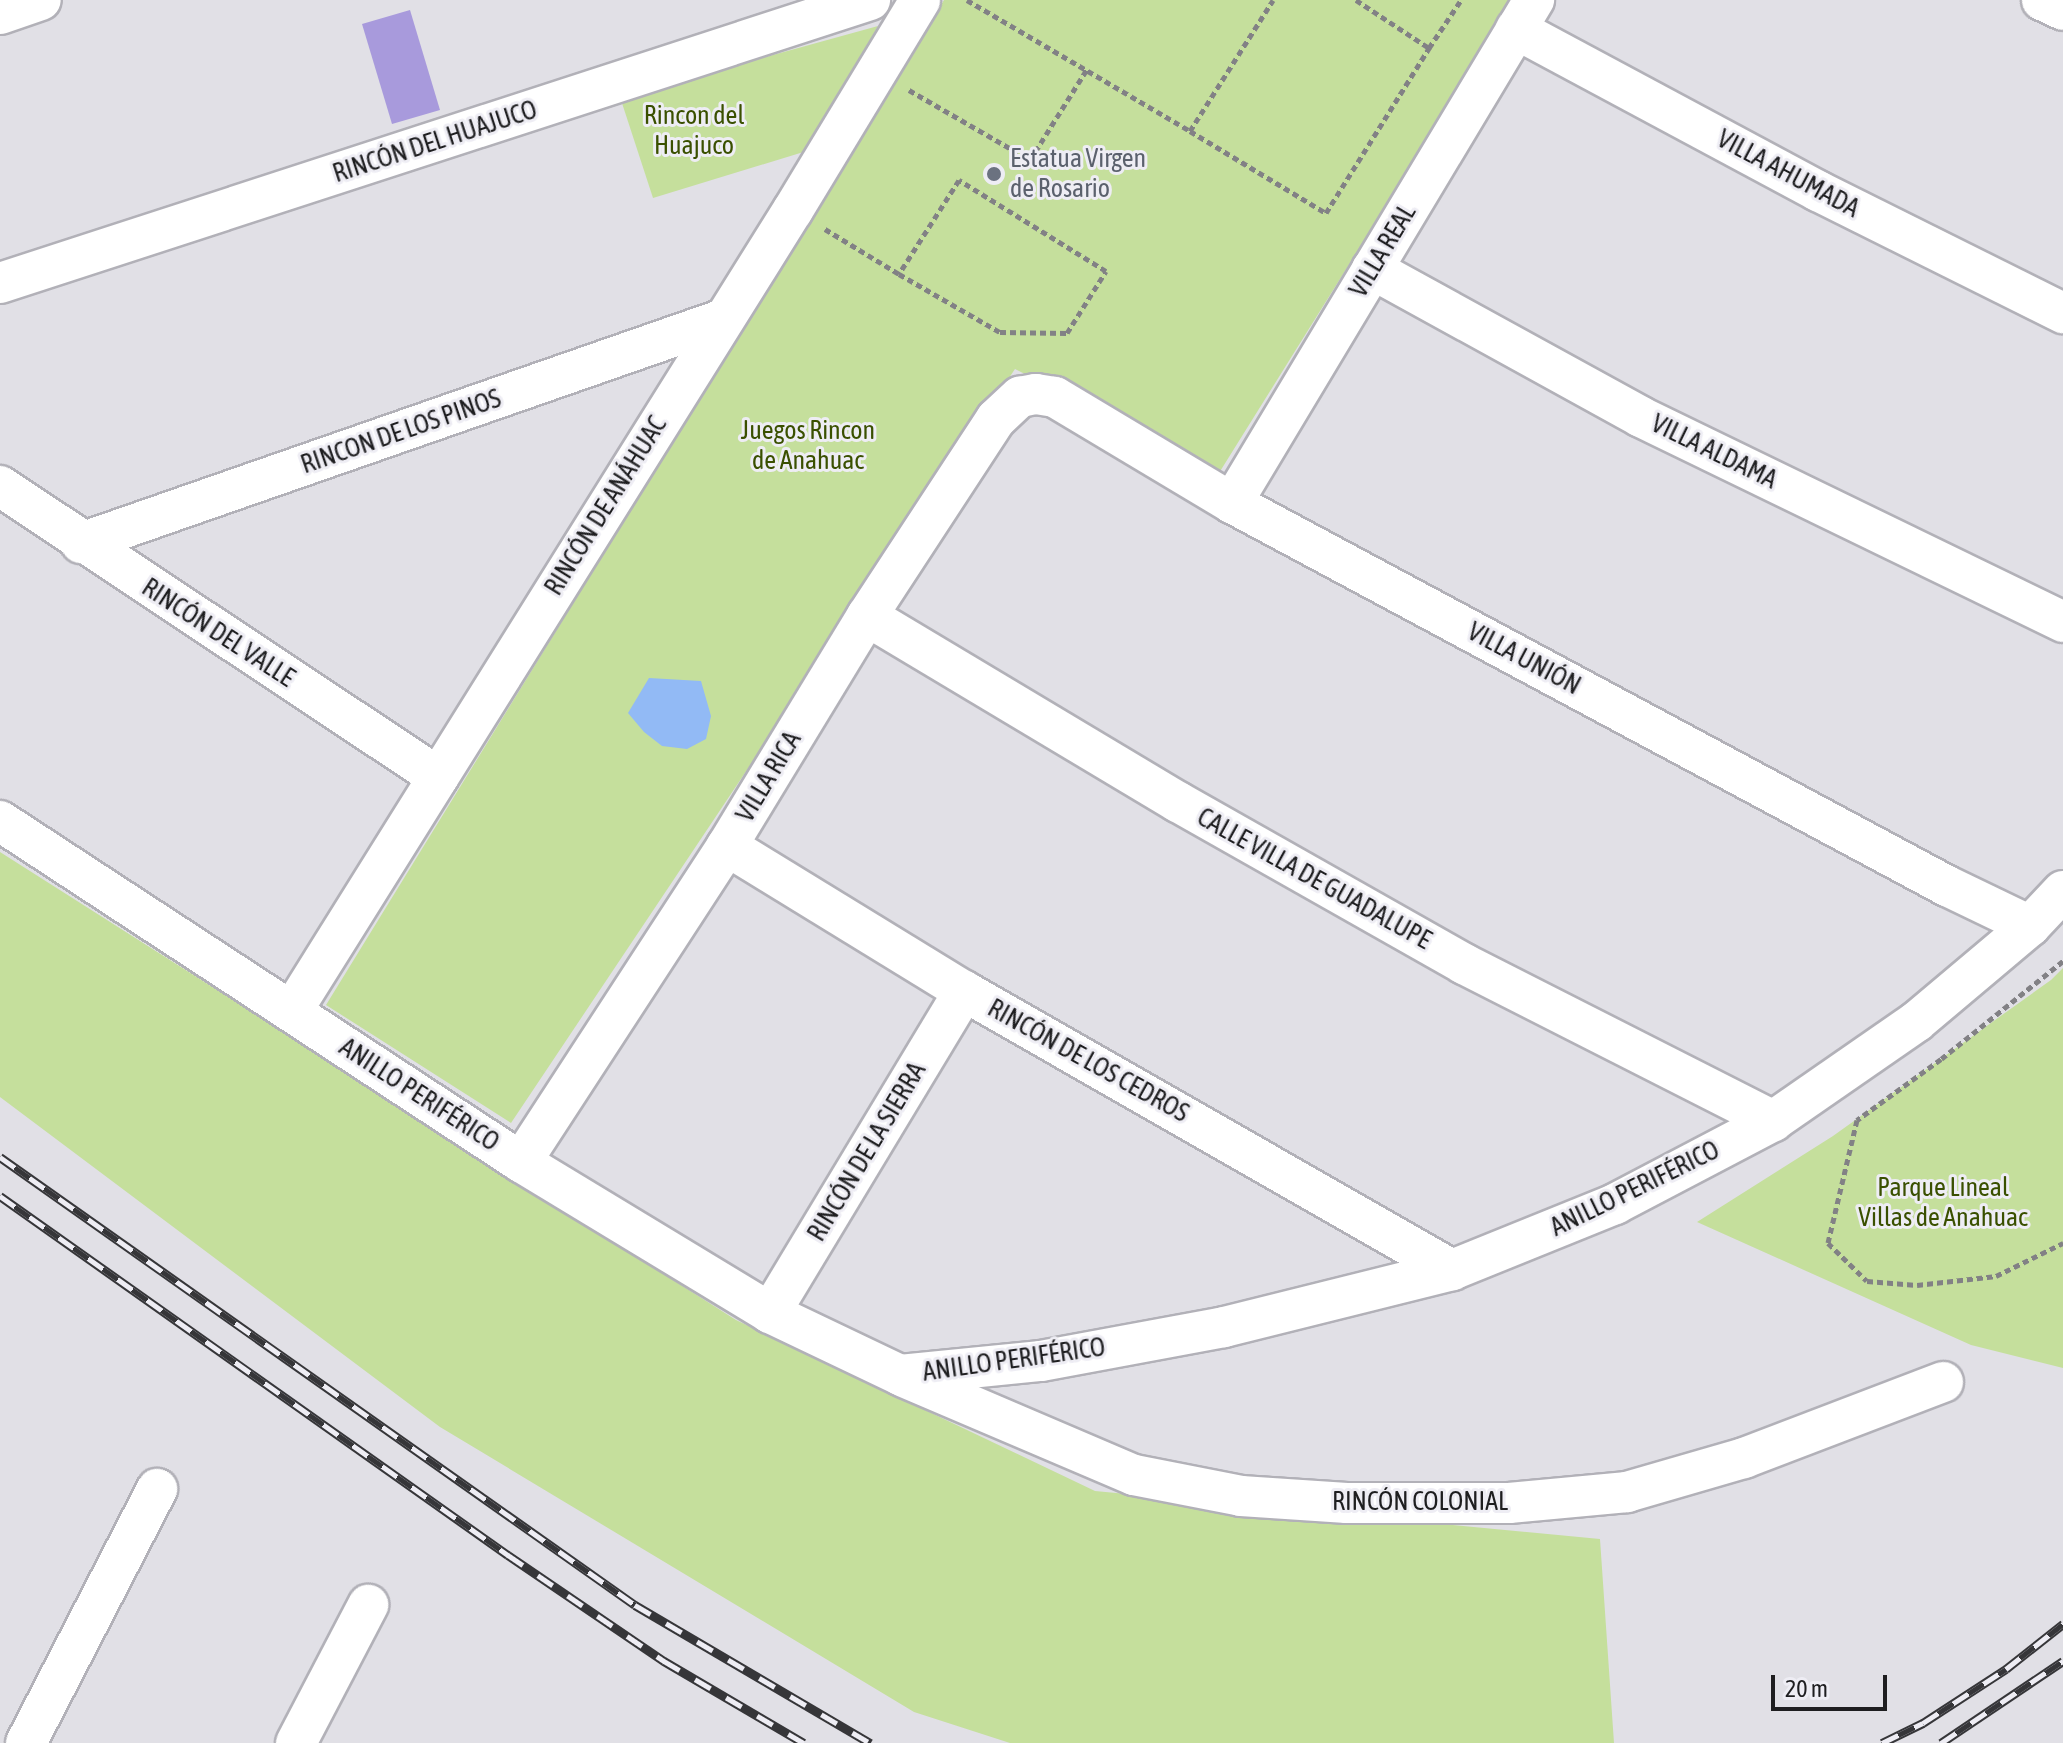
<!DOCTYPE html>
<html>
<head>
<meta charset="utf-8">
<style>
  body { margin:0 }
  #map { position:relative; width:2063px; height:1743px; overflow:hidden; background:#e1e0e6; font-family:"Asap Condensed",sans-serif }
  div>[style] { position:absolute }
  .green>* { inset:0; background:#c5df9c }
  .water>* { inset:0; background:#92baf5 }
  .building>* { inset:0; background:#a89adc }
  .path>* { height:5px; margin-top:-2.5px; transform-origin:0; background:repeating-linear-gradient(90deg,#828185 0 6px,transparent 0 10px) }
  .roads { filter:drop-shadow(2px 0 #b2b1b8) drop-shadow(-2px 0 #b2b1b8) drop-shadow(0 2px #b2b1b8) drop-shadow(0 -2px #b2b1b8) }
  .minor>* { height:40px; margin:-20px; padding:0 20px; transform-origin:20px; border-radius:20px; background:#fff }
  .rail>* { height:9px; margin-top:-4.5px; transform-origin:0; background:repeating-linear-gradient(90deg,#eeedf4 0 18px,#363639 0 36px); box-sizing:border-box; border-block:2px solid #363639 }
  .dots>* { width:22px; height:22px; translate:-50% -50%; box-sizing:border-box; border:4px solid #eeedf4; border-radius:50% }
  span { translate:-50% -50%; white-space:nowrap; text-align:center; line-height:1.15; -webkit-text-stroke:6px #eeedf4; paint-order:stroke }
  .park-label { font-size:26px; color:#3a5000 }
  .street-label { font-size:26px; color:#1e1e20 }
  .worship-label { font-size:26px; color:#5b616d }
  .left { translate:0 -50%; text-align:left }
  .scale { position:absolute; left:1771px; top:1675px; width:116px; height:36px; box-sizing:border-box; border:4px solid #1e1e20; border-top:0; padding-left:10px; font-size:24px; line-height:28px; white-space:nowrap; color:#1e1e20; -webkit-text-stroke:6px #eeedf4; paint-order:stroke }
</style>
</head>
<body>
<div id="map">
  <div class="green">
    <i style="clip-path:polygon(944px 0,1514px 0,1219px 473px,1015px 369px,511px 1123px,326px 1005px)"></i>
    <i style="clip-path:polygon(878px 26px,810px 150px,653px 198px,620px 97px)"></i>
    <i style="clip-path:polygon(0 852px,736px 1320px,1095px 1491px,1600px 1539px,1614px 1743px,1010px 1743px,914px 1712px,440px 1427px,0 1097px)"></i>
    <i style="clip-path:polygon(2063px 968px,2063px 1368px,1971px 1345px,1697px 1222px,1833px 1136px,2051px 980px)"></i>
  </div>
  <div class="water">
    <i style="clip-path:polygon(649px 678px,701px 681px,711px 716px,706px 739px,687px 749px,662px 746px,644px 732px,628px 713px)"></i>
  </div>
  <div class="building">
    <i style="clip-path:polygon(410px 10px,440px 110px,392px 124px,362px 24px)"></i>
  </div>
  <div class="path">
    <i style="left:967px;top:0;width:259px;rotate:30.4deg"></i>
    <i style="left:1190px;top:131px;width:155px;rotate:-57.6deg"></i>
    <i style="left:1356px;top:0;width:87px;rotate:33.3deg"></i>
    <i style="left:1429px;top:48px;width:58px;rotate:-56.3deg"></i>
    <i style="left:909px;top:90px;width:140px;rotate:30deg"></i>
    <i style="left:1030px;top:160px;width:107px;rotate:-57.9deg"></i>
    <i style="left:1190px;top:131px;width:159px;rotate:31.1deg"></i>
    <i style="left:1326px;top:213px;width:195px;rotate:-58deg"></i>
    <i style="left:825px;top:229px;width:87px;rotate:31.3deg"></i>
    <i style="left:899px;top:274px;width:116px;rotate:29.9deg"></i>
    <i style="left:1000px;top:332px;width:67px;rotate:0.9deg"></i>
    <i style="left:1067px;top:333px;width:73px;rotate:-57.8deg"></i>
    <i style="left:1106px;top:271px;width:173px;rotate:-148.2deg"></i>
    <i style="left:959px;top:180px;width:112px;rotate:122.6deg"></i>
    <i style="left:2063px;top:961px;width:156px;rotate:141.2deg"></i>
    <i style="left:1941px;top:1059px;width:104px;rotate:144deg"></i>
    <i style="left:1857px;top:1120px;width:126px;rotate:103.3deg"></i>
    <i style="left:1828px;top:1243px;width:54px;rotate:44.3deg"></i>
    <i style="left:1867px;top:1281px;width:50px;rotate:4.6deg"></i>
    <i style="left:1917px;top:1285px;width:80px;rotate:-6.5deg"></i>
    <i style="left:1996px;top:1276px;width:75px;rotate:-26.2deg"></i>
  </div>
  <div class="roads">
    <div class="minor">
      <i style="left:2042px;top:0;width:23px;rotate:25deg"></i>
      <i style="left:0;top:14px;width:43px;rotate:-18.9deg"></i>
      <i style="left:1516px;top:29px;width:343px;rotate:28.2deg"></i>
      <i style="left:1818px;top:191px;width:274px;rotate:26.5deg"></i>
      <i style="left:1372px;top:269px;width:307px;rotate:28.8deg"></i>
      <i style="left:1641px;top:417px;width:469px;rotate:25.9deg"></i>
      <i style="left:0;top:283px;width:915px;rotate:-18.02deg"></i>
      <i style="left:0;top:486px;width:526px;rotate:33.6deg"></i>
      <i style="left:1232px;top:503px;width:587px;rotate:-59.02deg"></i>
      <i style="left:81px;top:543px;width:678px;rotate:-19.21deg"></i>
      <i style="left:867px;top:616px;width:362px;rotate:30.9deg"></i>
      <i style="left:1178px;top:802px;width:329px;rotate:29.5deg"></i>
      <i style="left:1464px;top:964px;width:347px;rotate:26.9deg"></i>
      <i style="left:0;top:821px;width:623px;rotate:33.21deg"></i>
      <i style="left:521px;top:1162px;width:291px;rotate:31.2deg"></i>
      <i style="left:770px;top:1313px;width:144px;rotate:25.5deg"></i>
      <i style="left:900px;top:1375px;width:142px;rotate:-5.7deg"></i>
      <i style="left:1041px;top:1361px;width:186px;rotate:-10.5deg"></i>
      <i style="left:1224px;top:1327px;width:235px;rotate:-14deg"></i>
      <i style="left:1452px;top:1270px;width:176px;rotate:-22deg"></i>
      <i style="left:1615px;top:1204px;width:178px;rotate:-27.7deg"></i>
      <i style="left:1773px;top:1121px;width:174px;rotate:-34.7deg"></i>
      <i style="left:1916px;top:1022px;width:149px;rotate:-40.1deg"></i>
      <i style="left:2030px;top:926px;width:48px;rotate:-46.7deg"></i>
      <i style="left:727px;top:846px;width:278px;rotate:31.5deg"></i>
      <i style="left:964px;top:991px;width:562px;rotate:29.76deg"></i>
      <i style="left:292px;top:1011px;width:945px;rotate:-57.98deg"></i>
      <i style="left:793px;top:210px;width:245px;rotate:-58.8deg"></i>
      <i style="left:521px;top:1162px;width:377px;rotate:-56.9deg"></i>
      <i style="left:727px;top:846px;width:269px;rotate:-58.7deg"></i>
      <i style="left:867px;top:616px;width:235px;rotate:-56.8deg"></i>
      <i style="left:996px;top:419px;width:33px;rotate:-43deg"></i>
      <i style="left:1020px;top:397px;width:16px;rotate:-11deg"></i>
      <i style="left:1036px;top:394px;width:19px;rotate:9deg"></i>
      <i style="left:1055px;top:397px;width:206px;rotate:30.9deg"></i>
      <i style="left:1232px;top:503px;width:811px;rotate:28.18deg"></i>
      <i style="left:1947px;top:886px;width:92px;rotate:25.7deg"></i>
      <i style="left:770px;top:1313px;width:376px;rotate:-58.9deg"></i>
      <i style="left:904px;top:1377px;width:250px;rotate:23.1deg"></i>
      <i style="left:1134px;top:1475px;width:109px;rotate:11.1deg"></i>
      <i style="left:1241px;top:1496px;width:106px;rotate:3.8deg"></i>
      <i style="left:1347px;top:1503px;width:162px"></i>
      <i style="left:1509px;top:1503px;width:119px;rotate:-5.3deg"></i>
      <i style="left:1627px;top:1492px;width:122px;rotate:-16.2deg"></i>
      <i style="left:1744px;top:1458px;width:213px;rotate:-20.9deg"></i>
      <i style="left:26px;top:1743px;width:286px;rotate:-62.7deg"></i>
      <i style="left:296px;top:1743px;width:156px;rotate:-62.4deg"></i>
    </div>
  </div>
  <div class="rail">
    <i style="left:0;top:1157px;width:777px;rotate:35.2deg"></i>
    <i style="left:635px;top:1605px;width:273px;rotate:30.4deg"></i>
    <i style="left:0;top:1196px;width:622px;rotate:35.25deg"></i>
    <i style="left:508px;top:1555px;width:189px;rotate:34.2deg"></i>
    <i style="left:664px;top:1661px;width:162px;rotate:30.4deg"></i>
    <i style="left:1882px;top:1743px;width:46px;rotate:-26deg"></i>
    <i style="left:1923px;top:1723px;width:99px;rotate:-33deg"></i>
    <i style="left:2006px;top:1669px;width:73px;rotate:-38.3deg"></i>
    <i style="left:1941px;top:1743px;width:147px;rotate:-33.9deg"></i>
  </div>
  <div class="dots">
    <i style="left:994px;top:174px;background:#6b7280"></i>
  </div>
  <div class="park-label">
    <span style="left:694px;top:131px">Rincon del<br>Huajuco</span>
    <span style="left:808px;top:446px">Juegos Rincon<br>de Anahuac</span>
    <span style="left:1943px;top:1203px">Parque Lineal<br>Villas de Anahuac</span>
  </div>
  <div class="street-label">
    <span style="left:435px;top:142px;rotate:-18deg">RINCÓN DEL HUAJUCO</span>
    <span style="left:1788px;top:174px;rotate:28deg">VILLA AHUMADA</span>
    <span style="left:1383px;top:251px;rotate:-59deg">VILLA REAL</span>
    <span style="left:401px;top:432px;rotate:-19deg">RINCON DE LOS PINOS</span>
    <span style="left:1714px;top:452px;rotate:26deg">VILLA ALDAMA</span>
    <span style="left:606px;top:506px;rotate:-58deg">RINCÓN DE ANÁHUAC</span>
    <span style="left:218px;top:633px;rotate:33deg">RINCÓN DEL VALLE</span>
    <span style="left:1524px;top:659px;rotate:28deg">VILLA UNIÓN</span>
    <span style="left:769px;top:777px;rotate:-59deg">VILLA RICA</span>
    <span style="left:1314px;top:879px;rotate:29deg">CALLE VILLA DE GUADALUPE</span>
    <span style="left:1088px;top:1061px;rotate:29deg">RINCÓN DE LOS CEDROS</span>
    <span style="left:419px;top:1095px;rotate:33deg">ANILLO PERIFÉRICO</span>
    <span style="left:867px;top:1152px;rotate:-59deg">RINCÓN DE LA SIERRA</span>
    <span style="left:1635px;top:1189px;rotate:-26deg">ANILLO PERIFÉRICO</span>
    <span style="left:1014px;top:1360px;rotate:-8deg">ANILLO PERIFÉRICO</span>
    <span style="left:1420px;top:1502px">RINCÓN COLONIAL</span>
  </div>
  <div class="worship-label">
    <span class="left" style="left:1010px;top:174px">Estatua Virgen<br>de Rosario</span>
  </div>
  <div class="scale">20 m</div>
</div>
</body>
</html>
